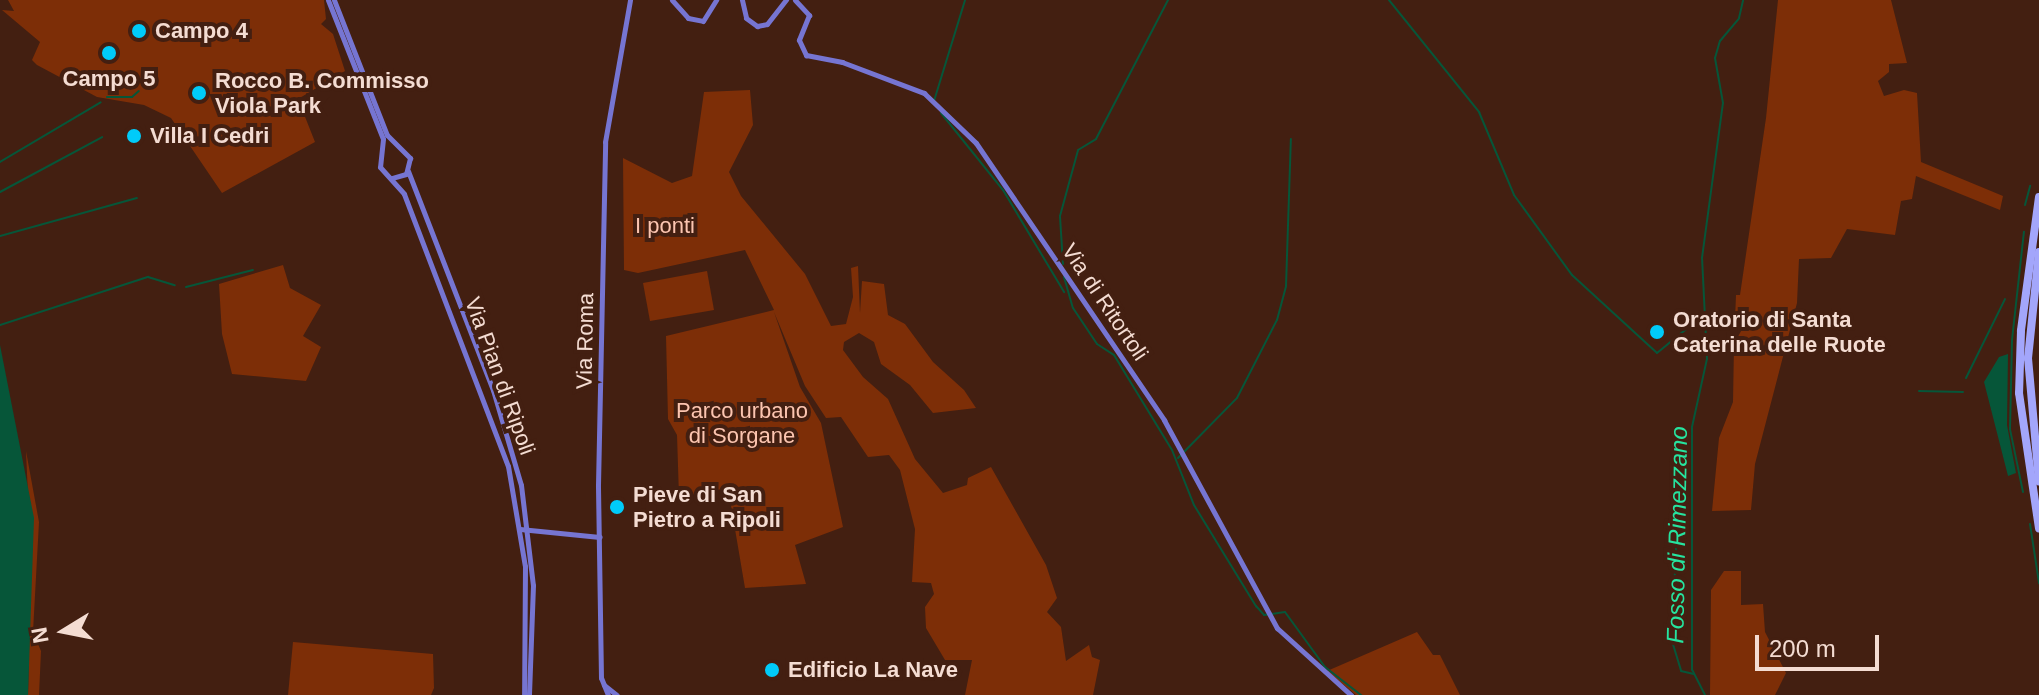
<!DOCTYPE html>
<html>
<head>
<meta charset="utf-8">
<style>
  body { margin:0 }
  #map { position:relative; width:2039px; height:695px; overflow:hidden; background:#431f11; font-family:Arial,sans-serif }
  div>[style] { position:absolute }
  .green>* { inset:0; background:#7d2e07 }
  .water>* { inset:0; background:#065639 }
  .stream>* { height:2px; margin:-1px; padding:0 1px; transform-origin:1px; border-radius:1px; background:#065639 }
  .secondary>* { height:5px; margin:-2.5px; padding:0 2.5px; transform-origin:2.5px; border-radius:2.5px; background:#7675d2 }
  .highway>* { height:8px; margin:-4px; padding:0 4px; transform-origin:4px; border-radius:4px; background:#a3a6fb }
  .dots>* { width:22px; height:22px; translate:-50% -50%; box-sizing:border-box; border:4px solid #431f11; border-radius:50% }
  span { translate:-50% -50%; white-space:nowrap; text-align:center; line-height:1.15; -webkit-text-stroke:8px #431f11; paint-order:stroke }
  .poi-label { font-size:22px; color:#f4dcd2; font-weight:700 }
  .left { translate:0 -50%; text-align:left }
  .park-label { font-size:22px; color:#fcc5b0 }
  .street-label { font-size:22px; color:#f4dcd2 }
  .water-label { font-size:24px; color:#26e49f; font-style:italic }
  .north { position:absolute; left:24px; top:591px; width:80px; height:80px; -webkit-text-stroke:6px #431f11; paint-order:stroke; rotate:260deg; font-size:22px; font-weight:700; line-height:32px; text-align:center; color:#f4dcd2 }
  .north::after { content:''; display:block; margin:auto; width:28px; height:36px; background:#f4dcd2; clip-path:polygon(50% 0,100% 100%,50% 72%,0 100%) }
  .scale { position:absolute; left:1755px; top:635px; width:124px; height:36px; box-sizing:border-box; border:4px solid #f4dcd2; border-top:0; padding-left:10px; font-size:24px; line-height:28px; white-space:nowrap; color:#f4dcd2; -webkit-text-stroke:6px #431f11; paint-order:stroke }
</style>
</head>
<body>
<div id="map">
  <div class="green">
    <i style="clip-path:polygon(8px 0,324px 0,326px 19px,321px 24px,333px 34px,345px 71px,298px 99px,315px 142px,222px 193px,171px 118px,144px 105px,97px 97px,37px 65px,32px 60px,40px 42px,2px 10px,14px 11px)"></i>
    <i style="clip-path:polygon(1778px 0,1891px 0,1907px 63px,1889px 64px,1889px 72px,1878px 81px,1884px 96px,1904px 90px,1917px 93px,1921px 162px,2003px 196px,2000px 210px,1916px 176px,1912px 199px,1901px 201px,1895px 235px,1847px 229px,1831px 258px,1799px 259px,1797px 303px,1755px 464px,1751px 510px,1712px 511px,1719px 438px,1733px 402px,1734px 344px,1747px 320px,1735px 319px,1736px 295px,1740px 295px,1766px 118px)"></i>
    <i style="clip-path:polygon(750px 90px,753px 125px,729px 172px,741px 196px,805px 274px,831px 326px,846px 324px,853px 297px,851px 268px,858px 266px,860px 313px,862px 281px,884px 284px,888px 315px,905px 324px,933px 362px,964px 390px,976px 408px,933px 413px,910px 385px,881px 364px,874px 342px,859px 333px,844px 342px,843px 350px,863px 377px,888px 399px,915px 459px,943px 493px,967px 485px,968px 478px,991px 467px,1046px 565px,1057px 598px,1047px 612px,1061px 627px,1066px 661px,1089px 645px,1092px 657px,1100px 660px,1093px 695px,965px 695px,972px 660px,945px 660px,926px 628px,925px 607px,934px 594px,931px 583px,912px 582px,915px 529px,900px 470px,889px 455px,868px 457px,841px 417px,826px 418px,805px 386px,774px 312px,800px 387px,821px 423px,843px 527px,795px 545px,806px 584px,745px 588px,728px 488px,679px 497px,677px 435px,668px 419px,666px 336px,774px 310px,745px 250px,638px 273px,624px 270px,623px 158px,672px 183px,692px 176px,704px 92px)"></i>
    <i style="clip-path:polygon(283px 265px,290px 288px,321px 305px,303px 336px,321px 347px,306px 381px,232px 374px,222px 334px,219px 284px)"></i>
    <i style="clip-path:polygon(707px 271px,714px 310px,650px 321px,643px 283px)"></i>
    <i style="clip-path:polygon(26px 451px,39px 522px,33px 632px,41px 651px,39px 695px,28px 695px,31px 565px)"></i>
    <i style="clip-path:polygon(1724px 571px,1741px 571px,1741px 605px,1763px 604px,1765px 632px,1786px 673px,1775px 695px,1710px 695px,1711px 590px)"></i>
    <i style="clip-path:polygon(1417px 632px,1433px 655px,1440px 655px,1460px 695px,1356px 695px,1327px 671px)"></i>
    <i style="clip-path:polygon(293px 642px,433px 654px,434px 688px,431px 695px,288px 695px)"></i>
  </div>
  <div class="water">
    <i style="clip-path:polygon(0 345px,34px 518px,28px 695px,0 695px)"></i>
    <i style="clip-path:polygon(2008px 354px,2007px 425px,2016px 473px,2008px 476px,1984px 382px,1999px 357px)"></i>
  </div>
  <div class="stream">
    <i style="left:1389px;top:0;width:144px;rotate:51.2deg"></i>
    <i style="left:1479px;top:112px;width:90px;rotate:67.1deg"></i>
    <i style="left:1514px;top:195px;width:99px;rotate:54.1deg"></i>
    <i style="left:1572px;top:275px;width:115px;rotate:42.5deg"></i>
    <i style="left:1657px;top:353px;width:57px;rotate:-39.3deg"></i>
    <i style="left:107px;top:97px;width:25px"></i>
    <i style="left:132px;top:97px;width:9px;rotate:-41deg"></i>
    <i style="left:934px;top:101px;width:106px;rotate:-72.9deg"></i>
    <i style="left:941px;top:113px;width:99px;rotate:51.2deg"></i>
    <i style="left:1003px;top:190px;width:119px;rotate:59.1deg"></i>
    <i style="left:0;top:162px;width:117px;rotate:-30.7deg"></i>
    <i style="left:0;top:192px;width:116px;rotate:-28.3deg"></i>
    <i style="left:2025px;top:205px;width:20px;rotate:-75deg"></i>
    <i style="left:0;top:236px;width:142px;rotate:-15.5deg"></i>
    <i style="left:1063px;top:264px;width:48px;rotate:-93.6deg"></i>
    <i style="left:1060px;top:216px;width:68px;rotate:-74.7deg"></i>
    <i style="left:1078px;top:150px;width:21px;rotate:-31deg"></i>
    <i style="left:1096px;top:139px;width:157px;rotate:-62.6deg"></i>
    <i style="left:1064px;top:277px;width:32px;rotate:74deg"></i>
    <i style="left:1073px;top:308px;width:43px;rotate:56.3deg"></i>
    <i style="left:1097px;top:344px;width:20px;rotate:33deg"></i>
    <i style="left:1114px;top:355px;width:111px;rotate:58.6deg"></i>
    <i style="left:1172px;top:450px;width:59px;rotate:68.2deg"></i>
    <i style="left:1194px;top:505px;width:119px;rotate:58.5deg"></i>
    <i style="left:1256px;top:606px;width:12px;rotate:48deg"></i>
    <i style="left:1264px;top:615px;width:21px;rotate:-8deg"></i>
    <i style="left:1285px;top:612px;width:68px;rotate:54deg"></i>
    <i style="left:1325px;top:667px;width:46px;rotate:37.9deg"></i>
    <i style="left:186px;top:287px;width:69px;rotate:-14.2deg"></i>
    <i style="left:0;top:325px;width:156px;rotate:-18deg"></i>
    <i style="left:148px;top:277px;width:28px;rotate:17deg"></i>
    <i style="left:1966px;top:378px;width:88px;rotate:-63.7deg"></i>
    <i style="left:1919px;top:391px;width:44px;rotate:1.3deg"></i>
    <i style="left:1178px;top:458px;width:84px;rotate:-45.5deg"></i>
    <i style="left:1237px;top:398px;width:88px;rotate:-62.9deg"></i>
    <i style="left:1277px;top:320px;width:35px;rotate:-75deg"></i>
    <i style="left:1286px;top:286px;width:147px;rotate:-88.1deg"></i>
    <i style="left:2023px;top:492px;width:64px;rotate:-101.7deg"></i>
    <i style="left:2010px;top:429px;width:89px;rotate:-88.7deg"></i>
    <i style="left:2012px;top:340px;width:109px;rotate:-83.7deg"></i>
    <i style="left:2030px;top:524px;width:60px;rotate:81.3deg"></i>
    <i style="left:1676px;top:548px;width:93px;rotate:92.5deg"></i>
    <i style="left:1672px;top:641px;width:31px;rotate:73deg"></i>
    <i style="left:1681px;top:671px;width:13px;rotate:13deg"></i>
    <i style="left:1705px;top:695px;width:28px;rotate:-117deg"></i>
    <i style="left:1692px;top:670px;width:243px;rotate:-90deg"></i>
    <i style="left:1692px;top:427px;width:70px;rotate:-77.6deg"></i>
    <i style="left:1707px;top:359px;width:101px;rotate:-92.8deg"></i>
    <i style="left:1702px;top:258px;width:156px;rotate:-82.3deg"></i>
    <i style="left:1723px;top:103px;width:46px;rotate:-100.1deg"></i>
    <i style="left:1715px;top:58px;width:18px;rotate:-74deg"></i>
    <i style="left:1720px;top:41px;width:30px;rotate:-50deg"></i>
    <i style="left:1739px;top:18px;width:18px;rotate:-77deg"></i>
  </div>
  <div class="secondary">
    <i style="left:328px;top:0;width:149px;rotate:68.4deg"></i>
    <i style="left:383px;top:139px;width:28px;rotate:96deg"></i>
    <i style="left:380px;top:167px;width:36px;rotate:48deg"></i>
    <i style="left:404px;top:194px;width:291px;rotate:69.1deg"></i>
    <i style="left:508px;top:466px;width:101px;rotate:80.4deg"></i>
    <i style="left:525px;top:566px;width:129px;rotate:90.4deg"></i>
    <i style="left:334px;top:0;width:145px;rotate:68.6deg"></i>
    <i style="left:387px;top:135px;width:33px;rotate:45deg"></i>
    <i style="left:410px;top:158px;width:16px;rotate:104deg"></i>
    <i style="left:406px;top:174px;width:15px;rotate:164deg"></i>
    <i style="left:672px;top:0;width:24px;rotate:48deg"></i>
    <i style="left:688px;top:18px;width:15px;rotate:11deg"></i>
    <i style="left:703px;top:21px;width:25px;rotate:-58deg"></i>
    <i style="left:742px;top:0;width:18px;rotate:77deg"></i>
    <i style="left:746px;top:18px;width:14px;rotate:36deg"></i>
    <i style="left:757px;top:26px;width:10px;rotate:-11deg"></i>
    <i style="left:767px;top:24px;width:31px;rotate:-52deg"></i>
    <i style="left:795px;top:0;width:21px;rotate:47deg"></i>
    <i style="left:809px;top:15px;width:27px;rotate:112deg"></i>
    <i style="left:799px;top:40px;width:17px;rotate:65deg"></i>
    <i style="left:806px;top:55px;width:37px;rotate:11deg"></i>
    <i style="left:842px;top:62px;width:88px;rotate:20.7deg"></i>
    <i style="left:924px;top:93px;width:72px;rotate:43.9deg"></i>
    <i style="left:976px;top:143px;width:335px;rotate:55.8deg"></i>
    <i style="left:1164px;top:420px;width:237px;rotate:61.5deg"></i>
    <i style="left:1277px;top:628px;width:100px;rotate:42.2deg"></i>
    <i style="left:408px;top:171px;width:235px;rotate:68.8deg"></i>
    <i style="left:493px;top:390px;width:99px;rotate:73.6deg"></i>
    <i style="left:521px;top:485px;width:101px;rotate:83.2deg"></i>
    <i style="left:533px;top:585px;width:110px;rotate:92.1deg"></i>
    <i style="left:520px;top:529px;width:80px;rotate:5.7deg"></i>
    <i style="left:604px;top:685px;width:16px;rotate:38deg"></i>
    <i style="left:608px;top:695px;width:18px;rotate:-112deg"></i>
    <i style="left:601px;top:678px;width:193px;rotate:-90.9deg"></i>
    <i style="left:598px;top:485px;width:343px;rotate:-88.8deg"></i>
    <i style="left:605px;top:142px;width:144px;rotate:-80deg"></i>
  </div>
  <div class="highway">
    <i style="left:2039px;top:197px;width:135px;rotate:97.7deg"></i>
    <i style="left:2021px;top:331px;width:62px;rotate:91.8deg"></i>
    <i style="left:2019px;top:393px;width:137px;rotate:81.6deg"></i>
    <i style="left:2039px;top:252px;width:107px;rotate:95.9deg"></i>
    <i style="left:2028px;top:358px;width:124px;rotate:84.9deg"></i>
  </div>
  <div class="dots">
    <i style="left:139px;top:31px;background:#00cbf9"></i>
    <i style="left:109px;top:53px;background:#00cbf9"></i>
    <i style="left:199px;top:93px;background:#00cbf9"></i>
    <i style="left:134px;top:136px;background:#00cbf9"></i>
    <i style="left:1657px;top:332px;background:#00cbf9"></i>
    <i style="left:617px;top:507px;background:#00cbf9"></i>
    <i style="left:772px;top:670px;background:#00cbf9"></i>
  </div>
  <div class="poi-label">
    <span class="left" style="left:155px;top:31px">Campo 4</span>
    <span style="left:109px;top:79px">Campo 5</span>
    <span class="left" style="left:215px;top:93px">Rocco B. Commisso<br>Viola Park</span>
    <span class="left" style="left:150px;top:136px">Villa I Cedri</span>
    <span class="left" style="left:1673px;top:332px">Oratorio di Santa<br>Caterina delle Ruote</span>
    <span class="left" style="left:633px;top:507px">Pieve di San<br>Pietro a Ripoli</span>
    <span class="left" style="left:788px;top:670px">Edificio La Nave</span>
  </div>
  <div class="park-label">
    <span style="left:665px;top:226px">I ponti</span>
    <span style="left:742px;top:423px">Parco urbano<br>di Sorgane</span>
  </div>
  <div class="street-label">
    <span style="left:1105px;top:302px;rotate:56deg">Via di Ritortoli</span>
    <span style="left:585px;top:341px;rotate:-89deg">Via Roma</span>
    <span style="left:500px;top:376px;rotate:70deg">Via Pian di Ripoli</span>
  </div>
  <div class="water-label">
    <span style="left:1677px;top:535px;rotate:-89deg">Fosso di Rimezzano</span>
  </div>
  <div class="north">N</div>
  <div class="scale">200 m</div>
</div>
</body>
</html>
